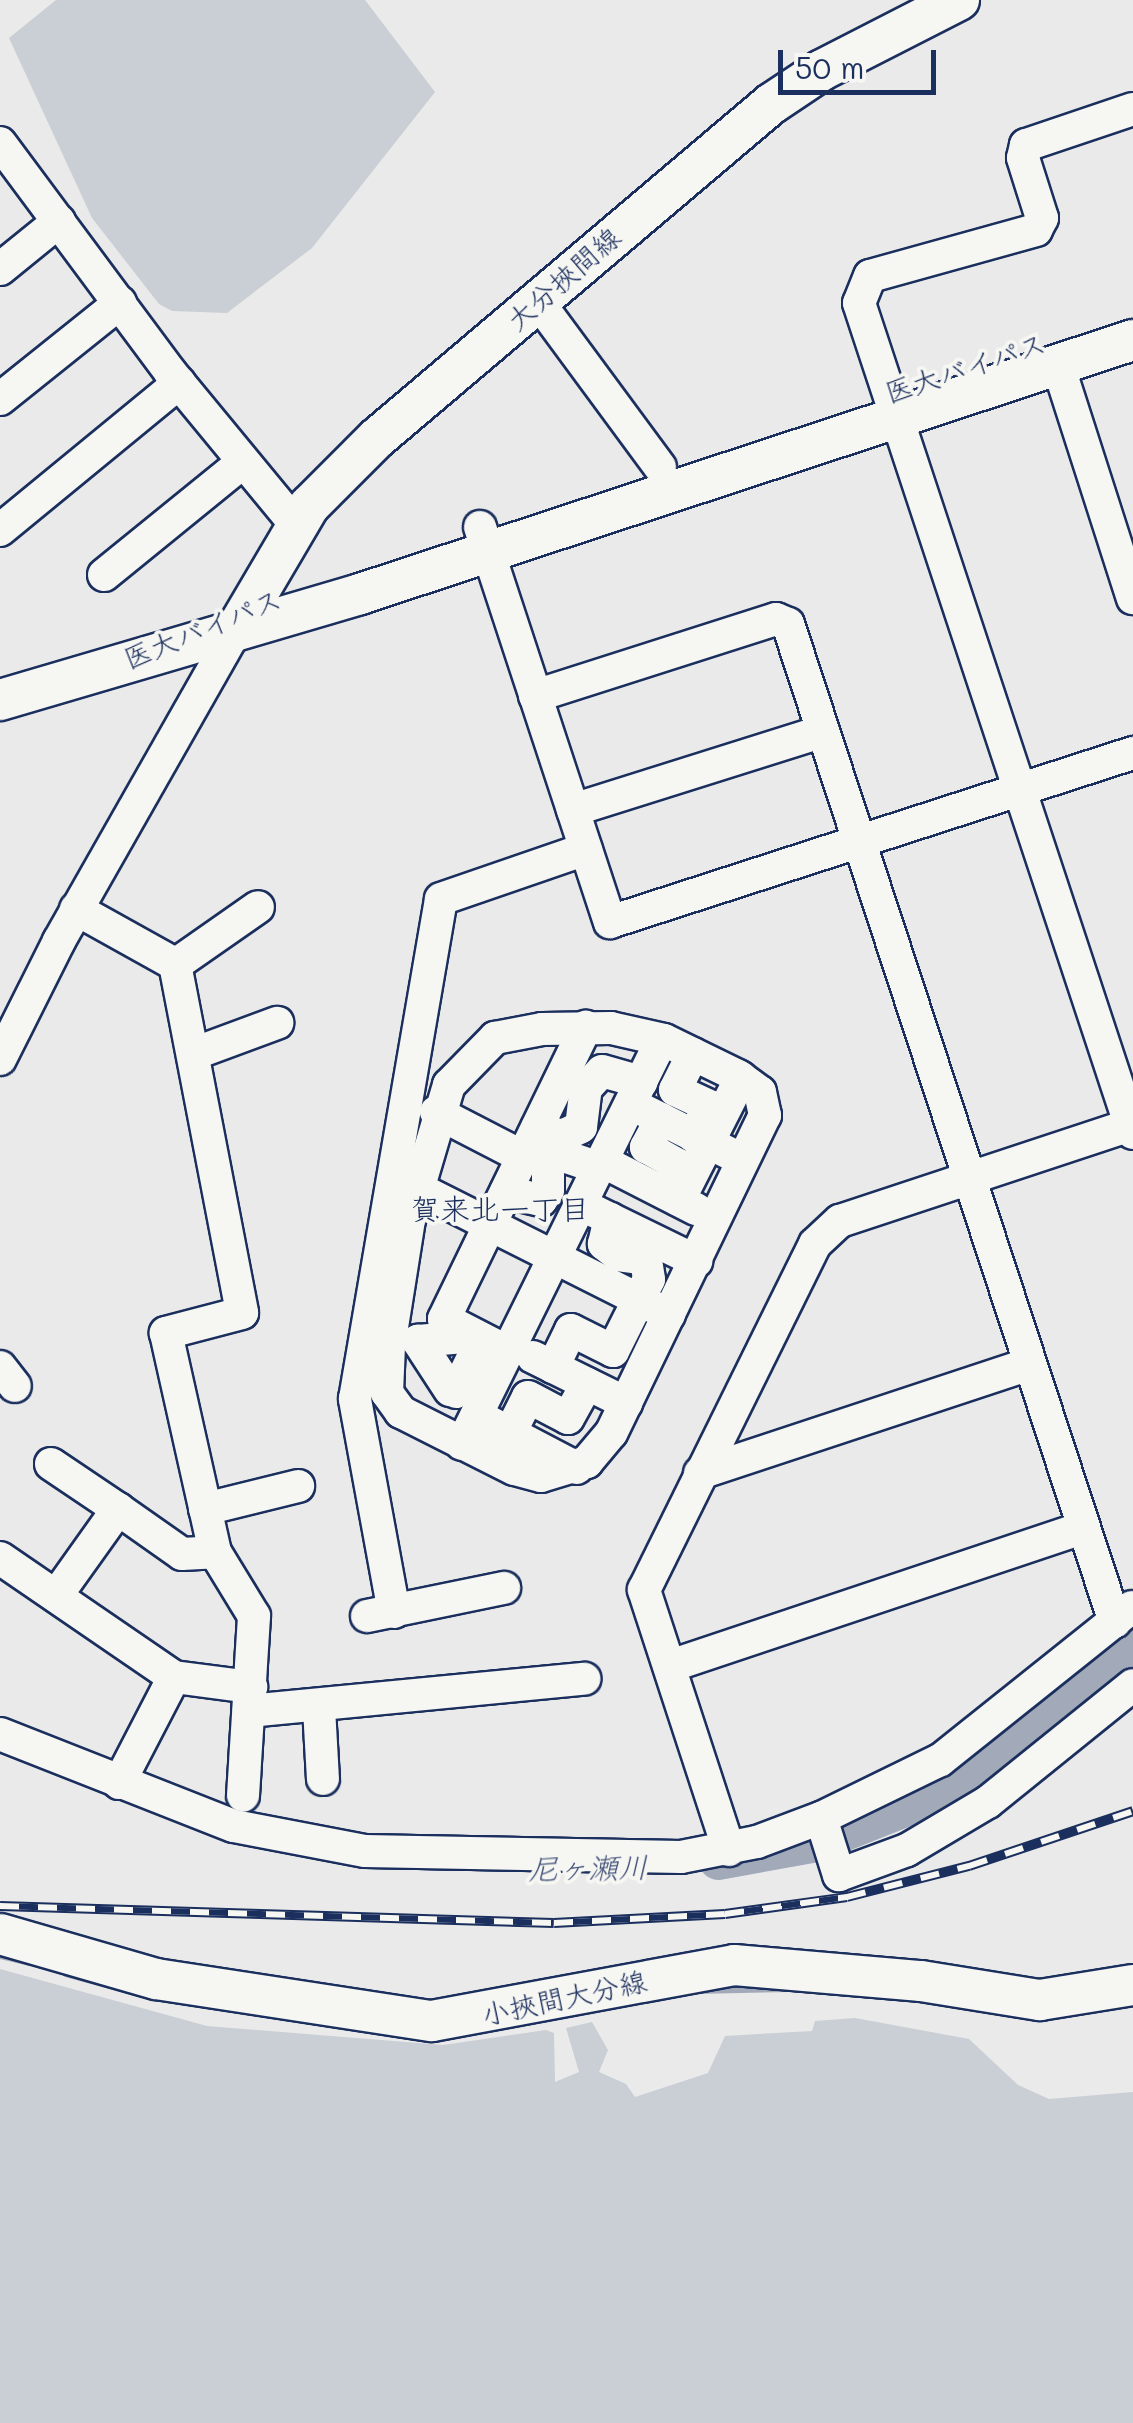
<!DOCTYPE html>
<html>
<head>
<meta charset="utf-8">
<style>
  body { margin:0 }
  #map { position:relative; width:1133px; height:2423px; overflow:hidden; background:#e9eae9; font-family:Mali,"Klee One",sans-serif }
  div>[style] { position:absolute }
  .green>* { inset:0; background:#caced5 }
  .stream>* { height:6px; margin:-3px; padding:0 3px; transform-origin:3px; border-radius:3px; background:#a2aaba }
  .river>* { height:38px; margin:-19px; padding:0 19px; transform-origin:19px; border-radius:19px; background:#a2aaba }
  .roads { filter:drop-shadow(2px 0 #1b2f5e) drop-shadow(-2px 0 #1b2f5e) drop-shadow(0 2px #1b2f5e) drop-shadow(0 -2px #1b2f5e) }
  .minor>* { height:32px; margin:-16px; padding:0 16px; transform-origin:16px; border-radius:16px; background:#f6f6f2 }
  .major>* { height:40px; margin:-20px; padding:0 20px; transform-origin:20px; border-radius:20px; background:#f6f6f2 }
  .rail>* { height:10px; margin-top:-5px; transform-origin:0; background:repeating-linear-gradient(90deg,#f6f6f2 0 19px,#1b2f5e 0 38px); box-sizing:border-box; border-block:2px solid #1b2f5e }
  span { translate:-50% -50%; white-space:nowrap; text-align:center; line-height:1.15; -webkit-text-stroke:8px #f6f6f2; paint-order:stroke }
  .street-label { font-size:28px; color:#1b2f5e }
  .neighbourhood-label { font-size:30px; color:#1b2f5e }
  .water-label { font-size:30px; color:#44547a; font-style:italic }
  .scale { position:absolute; left:778px; top:50px; width:158px; height:45px; box-sizing:border-box; border:5px solid #1b2f5e; border-top:0; padding-left:12px; font-size:30px; line-height:35px; white-space:nowrap; color:#1b2f5e; -webkit-text-stroke:8px #f6f6f2; paint-order:stroke }
</style>
</head>
<body>
<div id="map">
  <div class="green">
    <i style="clip-path:polygon(56px 0,365px 0,435px 92px,312px 248px,227px 313px,172px 311px,159px 304px,92px 218px,9px 38px)"></i>
    <i style="clip-path:polygon(0 1969px,207px 2026px,443px 2045px,546px 2030px,554px 2033px,555px 2082px,579px 2072px,566px 2028px,592px 2022px,608px 2050px,599px 2072px,626px 2084px,635px 2097px,708px 2073px,725px 2036px,812px 2031px,815px 2021px,855px 2018px,969px 2039px,1018px 2085px,1049px 2099px,1133px 2092px,1133px 2423px,0 2423px)"></i>
  </div>
  <div class="stream">
    <i style="left:0;top:1956px;width:31px;rotate:13deg"></i>
    <i style="left:66px;top:1974px;width:87px;rotate:15.3deg"></i>
    <i style="left:695px;top:1991px;width:93px;rotate:-1.2deg"></i>
  </div>
  <div class="river">
    <i style="left:718px;top:1861px;width:101px;rotate:-10.3deg"></i>
    <i style="left:817px;top:1843px;width:116px;rotate:-21.7deg"></i>
    <i style="left:925px;top:1800px;width:111px;rotate:-33.3deg"></i>
    <i style="left:1018px;top:1739px;width:149px;rotate:-39.3deg"></i>
  </div>
  <div class="roads">
    <div class="minor">
      <i style="left:1133px;top:109px;width:113px;rotate:161.4deg"></i>
      <i style="left:1026px;top:145px;width:13px;rotate:103deg"></i>
      <i style="left:1023px;top:158px;width:63px;rotate:72.4deg"></i>
      <i style="left:1042px;top:218px;width:13px;rotate:117deg"></i>
      <i style="left:1036px;top:230px;width:172px;rotate:164.5deg"></i>
      <i style="left:870px;top:276px;width:29px;rotate:112deg"></i>
      <i style="left:859px;top:303px;width:874px;rotate:71.73deg"></i>
      <i style="left:0;top:143px;width:285px;rotate:53.4deg"></i>
      <i style="left:170px;top:372px;width:198px;rotate:50.5deg"></i>
      <i style="left:0;top:269px;width:76px;rotate:-39.1deg"></i>
      <i style="left:536px;top:299px;width:209px;rotate:53.6deg"></i>
      <i style="left:1058px;top:365px;width:245px;rotate:72.2deg"></i>
      <i style="left:0;top:399px;width:154px;rotate:-38.7deg"></i>
      <i style="left:480px;top:527px;width:416px;rotate:71.8deg"></i>
      <i style="left:610px;top:922px;width:550px;rotate:-17.91deg"></i>
      <i style="left:0;top:530px;width:232px;rotate:-39.4deg"></i>
      <i style="left:104px;top:575px;width:179px;rotate:-39.1deg"></i>
      <i style="left:535px;top:696px;width:253px;rotate:-17.7deg"></i>
      <i style="left:776px;top:619px;width:13px;rotate:23deg"></i>
      <i style="left:788px;top:624px;width:1050px;rotate:71.86deg"></i>
      <i style="left:573px;top:810px;width:262px;rotate:-17.5deg"></i>
      <i style="left:76px;top:909px;width:113px;rotate:29.1deg"></i>
      <i style="left:175px;top:964px;width:355px;rotate:79.1deg"></i>
      <i style="left:242px;top:1313px;width:79px;rotate:165.3deg"></i>
      <i style="left:166px;top:1333px;width:224px;rotate:77.4deg"></i>
      <i style="left:215px;top:1552px;width:75px;rotate:58.6deg"></i>
      <i style="left:254px;top:1616px;width:180px;rotate:93.5deg"></i>
      <i style="left:175px;top:965px;width:101px;rotate:-34.9deg"></i>
      <i style="left:611px;top:1028px;width:54px;rotate:12.8deg"></i>
      <i style="left:664px;top:1040px;width:82px;rotate:25.9deg"></i>
      <i style="left:738px;top:1076px;width:27px;rotate:36deg"></i>
      <i style="left:760px;top:1092px;width:24px;rotate:78deg"></i>
      <i style="left:765px;top:1115px;width:353px;rotate:115.8deg"></i>
      <i style="left:611px;top:1433px;width:38px;rotate:130deg"></i>
      <i style="left:587px;top:1462px;width:48px;rotate:163.1deg"></i>
      <i style="left:541px;top:1476px;width:28px;rotate:-165deg"></i>
      <i style="left:514px;top:1469px;width:127px;rotate:-153.2deg"></i>
      <i style="left:401px;top:1412px;width:24px;rotate:-126deg"></i>
      <i style="left:387px;top:1393px;width:47px;rotate:-87.6deg"></i>
      <i style="left:389px;top:1346px;width:128px;rotate:-81deg"></i>
      <i style="left:409px;top:1220px;width:141px;rotate:-73.5deg"></i>
      <i style="left:449px;top:1085px;width:66px;rotate:-45.6deg"></i>
      <i style="left:495px;top:1038px;width:48px;rotate:-10.8deg"></i>
      <i style="left:542px;top:1029px;width:69px;rotate:-0.8deg"></i>
      <i style="left:193px;top:1054px;width:90px;rotate:-20.3deg"></i>
      <i style="left:693px;top:1054px;width:40px;rotate:116.6deg"></i>
      <i style="left:675px;top:1090px;width:38px;rotate:25deg"></i>
      <i style="left:709px;top:1106px;width:34px;rotate:117deg"></i>
      <i style="left:0;top:1059px;width:132px;rotate:-63.4deg"></i>
      <i style="left:59px;top:941px;width:358px;rotate:-60.4deg"></i>
      <i style="left:631px;top:1104px;width:110px;rotate:26.6deg"></i>
      <i style="left:436px;top:1112px;width:98px;rotate:27.3deg"></i>
      <i style="left:661px;top:1119px;width:32px;rotate:118deg"></i>
      <i style="left:646px;top:1147px;width:38px;rotate:29deg"></i>
      <i style="left:679px;top:1165px;width:31px;rotate:117deg"></i>
      <i style="left:537px;top:1128px;width:26px;rotate:18deg"></i>
      <i style="left:562px;top:1136px;width:21px;rotate:-25deg"></i>
      <i style="left:581px;top:1127px;width:39px;rotate:-83deg"></i>
      <i style="left:586px;top:1088px;width:23px;rotate:-47deg"></i>
      <i style="left:602px;top:1071px;width:41px;rotate:15.8deg"></i>
      <i style="left:602px;top:1161px;width:106px;rotate:27.1deg"></i>
      <i style="left:417px;top:1188px;width:282px;rotate:26.7deg"></i>
      <i style="left:506px;top:1192px;width:36px;rotate:13deg"></i>
      <i style="left:541px;top:1200px;width:12px;rotate:-55deg"></i>
      <i style="left:548px;top:1190px;width:24px;rotate:-90deg"></i>
      <i style="left:548px;top:1166px;width:16px;rotate:-50deg"></i>
      <i style="left:558px;top:1154px;width:43px;rotate:18.9deg"></i>
      <i style="left:679px;top:1200px;width:137px;rotate:-63.1deg"></i>
      <i style="left:594px;top:1211px;width:114px;rotate:26.1deg"></i>
      <i style="left:508px;top:1352px;width:72px;rotate:-152.7deg"></i>
      <i style="left:444px;top:1319px;width:325px;rotate:-64.1deg"></i>
      <i style="left:533px;top:1357px;width:104px;rotate:26.3deg"></i>
      <i style="left:0;top:1367px;width:24px;rotate:52deg"></i>
      <i style="left:553px;top:1367px;width:41px;rotate:-64.1deg"></i>
      <i style="left:571px;top:1330px;width:47px;rotate:26.6deg"></i>
      <i style="left:613px;top:1351px;width:80px;rotate:-63.4deg"></i>
      <i style="left:649px;top:1279px;width:20px;rotate:-99deg"></i>
      <i style="left:646px;top:1259px;width:28px;rotate:-172deg"></i>
      <i style="left:618px;top:1255px;width:18px;rotate:-142deg"></i>
      <i style="left:604px;top:1244px;width:26px;rotate:-77deg"></i>
      <i style="left:450px;top:1390px;width:59px;rotate:-123.1deg"></i>
      <i style="left:418px;top:1341px;width:58px;rotate:-4.9deg"></i>
      <i style="left:456px;top:1392px;width:59px;rotate:-63.9deg"></i>
      <i style="left:489px;top:1422px;width:99px;rotate:27.6deg"></i>
      <i style="left:510px;top:1433px;width:40px;rotate:-63.4deg"></i>
      <i style="left:528px;top:1397px;width:45px;rotate:27.7deg"></i>
      <i style="left:568px;top:1418px;width:39px;rotate:-61deg"></i>
      <i style="left:462px;top:1444px;width:451px;rotate:-63.7deg"></i>
      <i style="left:51px;top:1464px;width:81px;rotate:33.9deg"></i>
      <i style="left:700px;top:1473px;width:347px;rotate:-18.3deg"></i>
      <i style="left:205px;top:1509px;width:96px;rotate:-13.9deg"></i>
      <i style="left:0;top:1558px;width:211px;rotate:34.4deg"></i>
      <i style="left:174px;top:1677px;width:78px;rotate:7.4deg"></i>
      <i style="left:56px;top:1596px;width:107px;rotate:-54.5deg"></i>
      <i style="left:118px;top:1509px;width:78px;rotate:35.1deg"></i>
      <i style="left:182px;top:1554px;width:33px;rotate:-3deg"></i>
      <i style="left:1132px;top:1607px;width:246px;rotate:141.4deg"></i>
      <i style="left:940px;top:1760px;width:132px;rotate:154deg"></i>
      <i style="left:821px;top:1818px;width:60px;rotate:72.5deg"></i>
      <i style="left:839px;top:1875px;width:72px;rotate:-20.2deg"></i>
      <i style="left:907px;top:1850px;width:94px;rotate:-30.7deg"></i>
      <i style="left:988px;top:1802px;width:186px;rotate:-38.9deg"></i>
      <i style="left:394px;top:1612px;width:217px;rotate:-100.4deg"></i>
      <i style="left:355px;top:1399px;width:507px;rotate:-80.24deg"></i>
      <i style="left:441px;top:899px;width:153px;rotate:-19deg"></i>
      <i style="left:367px;top:1616px;width:140px;rotate:-11.6deg"></i>
      <i style="left:670px;top:1666px;width:435px;rotate:-18.5deg"></i>
      <i style="left:319px;top:1708px;width:71px;rotate:86.8deg"></i>
      <i style="left:249px;top:1711px;width:337px;rotate:-5.5deg"></i>
      <i style="left:0;top:1734px;width:251px;rotate:21.5deg"></i>
      <i style="left:234px;top:1826px;width:133px;rotate:10.8deg"></i>
      <i style="left:365px;top:1851px;width:316px;rotate:1.1deg"></i>
      <i style="left:681px;top:1857px;width:77px;rotate:-11.2deg"></i>
      <i style="left:757px;top:1842px;width:68px;rotate:-20.6deg"></i>
      <i style="left:119px;top:1783px;width:119px;rotate:-62.6deg"></i>
      <i style="left:729px;top:1850px;width:274px;rotate:-108.1deg"></i>
      <i style="left:644px;top:1590px;width:386px;rotate:-63.7deg"></i>
      <i style="left:815px;top:1244px;width:34px;rotate:-43deg"></i>
      <i style="left:840px;top:1221px;width:309px;rotate:-18.3deg"></i>
    </div>
    <div class="major">
      <i style="left:236px;top:630px;width:144px;rotate:-59.5deg"></i>
      <i style="left:309px;top:506px;width:96px;rotate:-45deg"></i>
      <i style="left:377px;top:438px;width:517px;rotate:-40.29deg"></i>
      <i style="left:771px;top:104px;width:61px;rotate:-33.7deg"></i>
      <i style="left:822px;top:70px;width:154px;rotate:-27.1deg"></i>
      <i style="left:0;top:700px;width:375px;rotate:-16.4deg"></i>
      <i style="left:360px;top:594px;width:814px;rotate:-18.19deg"></i>
      <i style="left:0;top:1934px;width:162px;rotate:16.1deg"></i>
      <i style="left:156px;top:1979px;width:279px;rotate:8.7deg"></i>
      <i style="left:432px;top:2021px;width:307px;rotate:-10.5deg"></i>
      <i style="left:734px;top:1965px;width:188px;rotate:4.9deg"></i>
      <i style="left:921px;top:1981px;width:121px;rotate:9.1deg"></i>
      <i style="left:1040px;top:2000px;width:94px;rotate:-9.2deg"></i>
    </div>
  </div>
  <div class="rail">
    <i style="left:0;top:1906px;width:554px;rotate:1.76deg"></i>
    <i style="left:554px;top:1923px;width:171px;rotate:-3deg"></i>
    <i style="left:725px;top:1914px;width:123px;rotate:-7.9deg"></i>
    <i style="left:847px;top:1897px;width:126px;rotate:-14.3deg"></i>
    <i style="left:969px;top:1866px;width:173px;rotate:-18.5deg"></i>
  </div>
  <div class="street-label">
    <span style="left:563px;top:278px;rotate:-41deg">大分挾間線</span>
    <span style="left:965px;top:367px;rotate:-18deg">医大バイパス</span>
    <span style="left:202px;top:628px;rotate:-22deg">医大バイパス</span>
    <span style="left:564px;top:1997px;rotate:-12deg">小挾間大分線</span>
  </div>
  <div class="neighbourhood-label">
    <span style="left:500px;top:1208px">賀来北一丁目</span>
  </div>
  <div class="water-label">
    <span style="left:588px;top:1867px;rotate:-1deg">尼ヶ瀬川</span>
  </div>
  <div class="scale">50 m</div>
</div>
</body>
</html>
